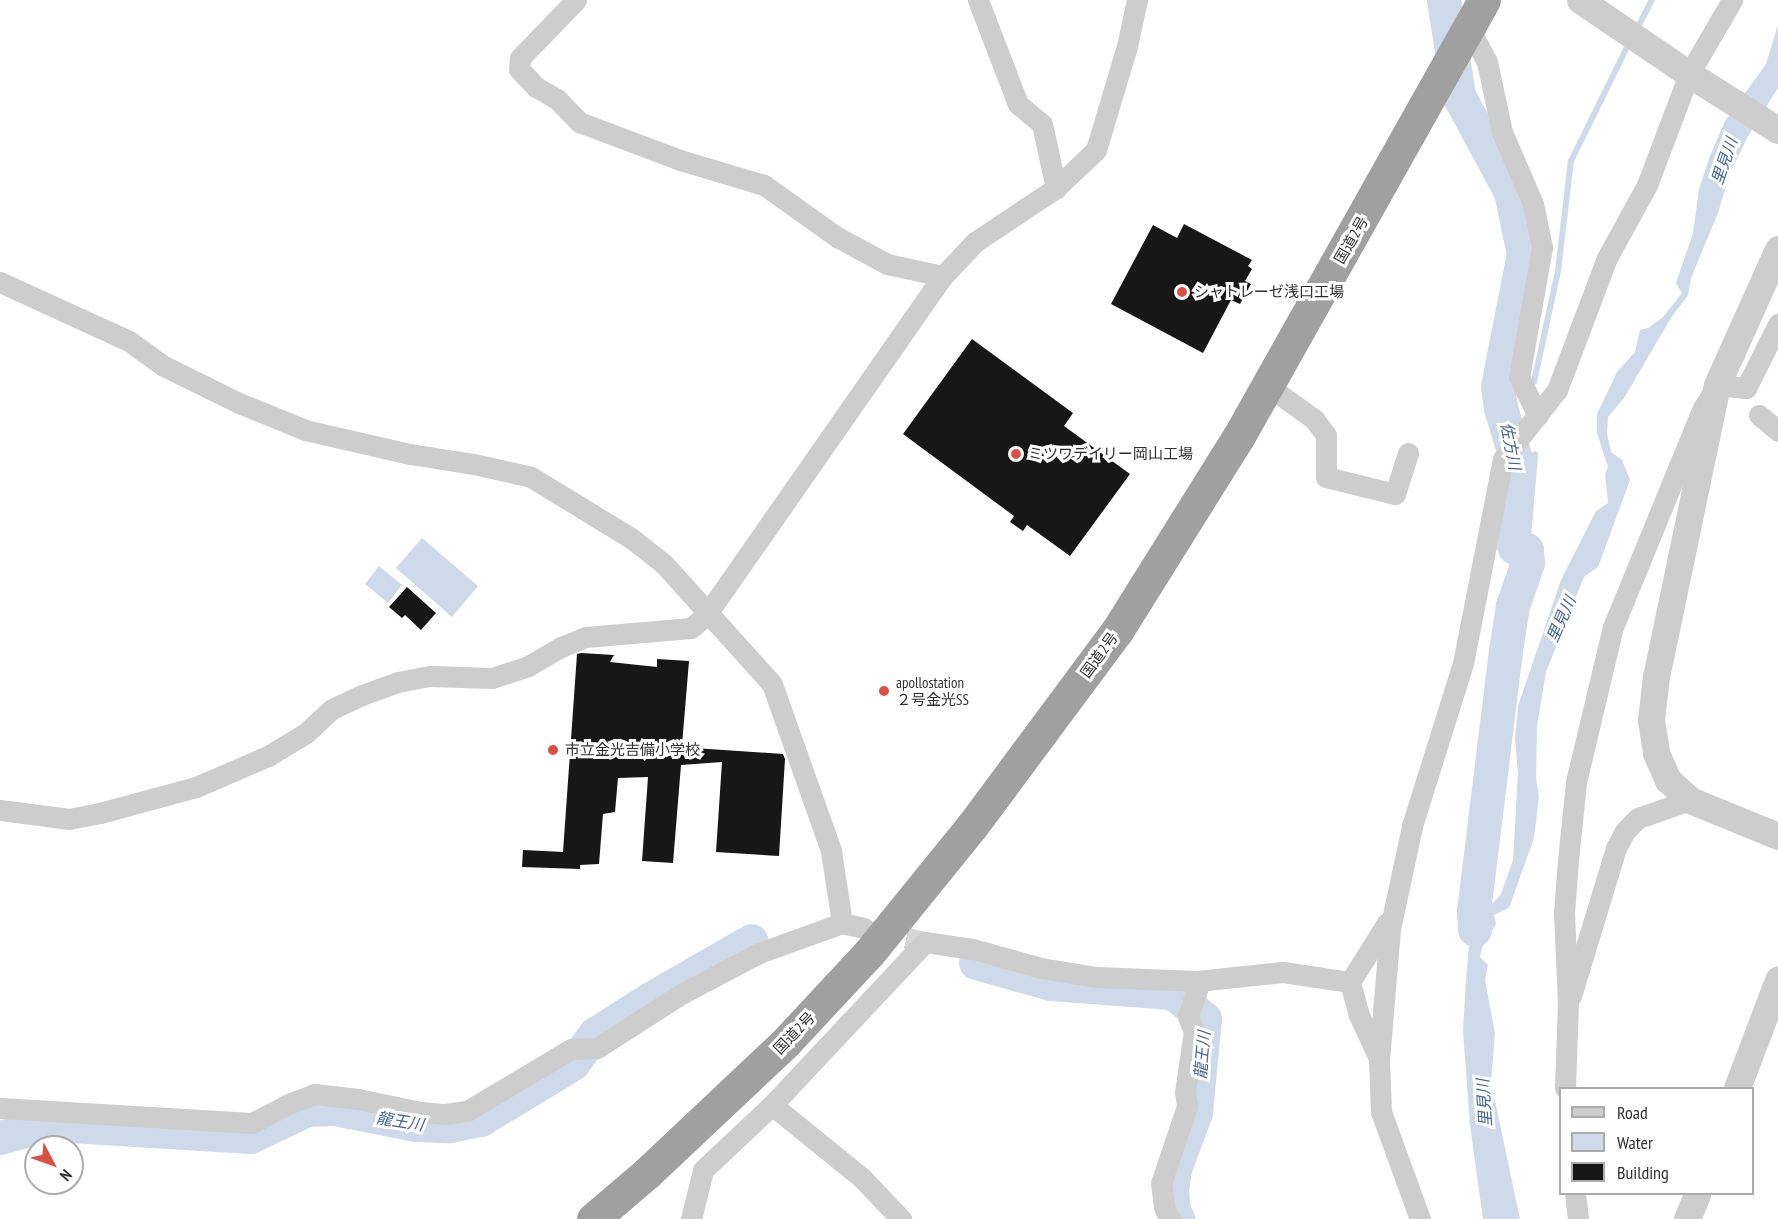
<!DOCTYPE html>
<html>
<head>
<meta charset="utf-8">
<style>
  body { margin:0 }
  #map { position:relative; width:1778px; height:1219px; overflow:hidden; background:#fff; font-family:"PT Sans Narrow","Noto Sans JP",sans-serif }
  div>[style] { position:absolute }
  .water>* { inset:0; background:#cedaea }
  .stream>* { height:6px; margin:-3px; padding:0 3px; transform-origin:3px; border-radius:3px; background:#cedaea }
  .river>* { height:34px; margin:-17px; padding:0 17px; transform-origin:17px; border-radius:17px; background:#cedaea }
  .building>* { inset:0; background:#171717 }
  .minor-tunnel>* { height:21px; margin-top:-10.5px; transform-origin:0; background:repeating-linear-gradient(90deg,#d6d6d6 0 21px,transparent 0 31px) }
  .minor>* { height:21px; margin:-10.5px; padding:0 10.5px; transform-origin:10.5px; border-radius:10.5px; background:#cdcdcd }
  .tertiary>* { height:27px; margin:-13.5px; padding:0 13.5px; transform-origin:13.5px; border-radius:13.5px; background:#cdcdcd }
  .trunk>* { height:33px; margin:-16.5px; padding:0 16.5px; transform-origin:16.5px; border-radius:16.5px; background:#a0a0a0 }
  .dots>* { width:16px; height:16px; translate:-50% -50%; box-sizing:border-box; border:3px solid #fff; border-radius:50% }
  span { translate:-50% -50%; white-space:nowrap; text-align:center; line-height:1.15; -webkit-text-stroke:6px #fff; paint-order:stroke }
  .street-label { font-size:15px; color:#303030 }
  .poi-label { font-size:15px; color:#303030 }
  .left { translate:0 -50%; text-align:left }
  .water-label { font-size:16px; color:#45658b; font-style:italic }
  .legend { position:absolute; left:1559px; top:1087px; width:195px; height:108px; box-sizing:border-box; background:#fff; border:2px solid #acacac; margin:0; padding:8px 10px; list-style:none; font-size:18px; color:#303030 }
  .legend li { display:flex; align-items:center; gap:12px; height:30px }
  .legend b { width:30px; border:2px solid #acacac }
  .north { position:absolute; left:24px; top:1135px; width:60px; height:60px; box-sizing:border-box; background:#fff; border:2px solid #acacac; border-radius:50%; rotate:131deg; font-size:16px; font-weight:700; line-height:24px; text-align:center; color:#303030 }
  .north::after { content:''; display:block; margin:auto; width:21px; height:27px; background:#d55245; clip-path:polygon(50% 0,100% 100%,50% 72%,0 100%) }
</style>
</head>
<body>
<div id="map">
  <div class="water">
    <i style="clip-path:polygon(1778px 25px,1778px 88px,1748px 136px,1730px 173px,1718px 213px,1691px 278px,1688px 295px,1671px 318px,1624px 398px,1608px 417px,1607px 434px,1611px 452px,1622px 460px,1630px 480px,1598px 567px,1584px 577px,1546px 672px,1537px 726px,1536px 778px,1539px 797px,1534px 838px,1509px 908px,1494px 915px,1496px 924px,1482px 948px,1480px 957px,1488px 965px,1485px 980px,1495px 1033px,1491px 1082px,1520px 1219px,1483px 1219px,1470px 1125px,1463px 1031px,1466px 980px,1472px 910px,1477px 912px,1491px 905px,1501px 894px,1513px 860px,1518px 774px,1515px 738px,1518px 706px,1561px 580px,1596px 511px,1608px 503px,1605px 474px,1608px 467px,1597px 433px,1597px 414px,1617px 372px,1635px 352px,1640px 330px,1648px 328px,1663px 317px,1682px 293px,1676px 283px,1693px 233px,1699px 189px,1710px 156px,1725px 121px,1766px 64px)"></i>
    <i style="clip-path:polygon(422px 538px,478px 586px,452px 617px,396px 568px)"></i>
    <i style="clip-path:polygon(379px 566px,402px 585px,388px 603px,365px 584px)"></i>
  </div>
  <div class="stream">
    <i style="left:1637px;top:29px;width:33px;rotate:-63deg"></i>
    <i style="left:1534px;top:382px;width:114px;rotate:-77.8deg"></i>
    <i style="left:1558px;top:271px;width:111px;rotate:-83.3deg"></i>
    <i style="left:1571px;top:161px;width:131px;rotate:-63.8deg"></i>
    <i style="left:1527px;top:550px;width:96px;rotate:-85.2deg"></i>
  </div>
  <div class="river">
    <i style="left:1444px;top:0;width:97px;rotate:81.1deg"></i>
    <i style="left:1459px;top:96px;width:109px;rotate:61.6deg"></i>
    <i style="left:1511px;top:192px;width:63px;rotate:78.2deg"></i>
    <i style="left:1524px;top:254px;width:136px;rotate:101.1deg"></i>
    <i style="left:1498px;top:387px;width:21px;rotate:82deg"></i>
    <i style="left:1501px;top:408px;width:64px;rotate:73.6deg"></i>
    <i style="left:1519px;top:469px;width:68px;rotate:97.7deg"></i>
    <i style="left:1510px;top:536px;width:13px;rotate:67deg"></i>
    <i style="left:1515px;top:548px;width:12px;rotate:9deg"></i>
    <i style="left:1527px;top:550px;width:13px;rotate:86deg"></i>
    <i style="left:1528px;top:563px;width:46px;rotate:109.2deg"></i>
    <i style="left:1513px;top:606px;width:46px;rotate:98.8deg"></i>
    <i style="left:1506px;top:651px;width:262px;rotate:97deg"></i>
    <i style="left:1474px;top:911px;width:19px;rotate:87deg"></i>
    <i style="left:976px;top:963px;width:78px;rotate:15.6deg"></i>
    <i style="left:1051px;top:984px;width:122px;rotate:4.2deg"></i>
    <i style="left:1173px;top:993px;width:41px;rotate:39.1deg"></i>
    <i style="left:1205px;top:1019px;width:94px;rotate:95.5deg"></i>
    <i style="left:1196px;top:1113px;width:60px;rotate:110.6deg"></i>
    <i style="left:1175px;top:1169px;width:21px;rotate:98deg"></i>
    <i style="left:1172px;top:1190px;width:21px;rotate:85deg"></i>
    <i style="left:1174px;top:1211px;width:9px;rotate:63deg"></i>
    <i style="left:0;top:1138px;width:35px;rotate:-15deg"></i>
    <i style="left:34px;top:1129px;width:37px;rotate:-5deg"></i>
    <i style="left:71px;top:1126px;width:180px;rotate:3.5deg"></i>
    <i style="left:251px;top:1137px;width:62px;rotate:-25.7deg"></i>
    <i style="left:307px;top:1110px;width:28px;rotate:-2deg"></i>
    <i style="left:335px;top:1109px;width:83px;rotate:11.2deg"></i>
    <i style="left:416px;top:1125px;width:34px;rotate:2deg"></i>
    <i style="left:450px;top:1126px;width:32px;rotate:-11deg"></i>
    <i style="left:481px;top:1120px;width:108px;rotate:-31.3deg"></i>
    <i style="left:573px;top:1064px;width:38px;rotate:-53deg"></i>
    <i style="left:596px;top:1034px;width:65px;rotate:-32.5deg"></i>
    <i style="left:651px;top:999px;width:116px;rotate:-29.9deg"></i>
  </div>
  <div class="building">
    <i style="clip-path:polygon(1184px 224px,1252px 260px,1248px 266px,1252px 269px,1245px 281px,1251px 284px,1240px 304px,1231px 300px,1203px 353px,1111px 304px,1153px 225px,1177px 238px)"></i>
    <i style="clip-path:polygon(972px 339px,1073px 413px,1064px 426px,1130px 474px,1070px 556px,1027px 525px,1023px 531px,1010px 522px,1014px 516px,903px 434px)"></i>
    <i style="clip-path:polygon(407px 587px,436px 613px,421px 630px,405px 615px,402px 618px,389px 607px)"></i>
    <i style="clip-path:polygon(581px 653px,614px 655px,610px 662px,657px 667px,657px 659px,689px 661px,682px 745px,695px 746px,694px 748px,783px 754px,785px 759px,779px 856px,716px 852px,722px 762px,681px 765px,673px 863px,642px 861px,648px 777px,618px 778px,615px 812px,603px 814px,599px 864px,580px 865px,580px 869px,522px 867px,523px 850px,563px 852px,577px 654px)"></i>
  </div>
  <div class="minor-tunnel">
    <i style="left:876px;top:931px;width:50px;rotate:12.7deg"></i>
  </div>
  <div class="minor">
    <i style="left:576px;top:0;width:81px;rotate:134deg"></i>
    <i style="left:520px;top:58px;width:11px;rotate:95deg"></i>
    <i style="left:519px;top:69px;width:25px;rotate:47deg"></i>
    <i style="left:536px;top:87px;width:24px;rotate:30deg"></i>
    <i style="left:557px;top:99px;width:32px;rotate:46deg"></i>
    <i style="left:579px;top:122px;width:108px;rotate:20.6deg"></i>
    <i style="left:680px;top:160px;width:88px;rotate:16.6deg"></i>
    <i style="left:764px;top:185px;width:90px;rotate:35.5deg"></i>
    <i style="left:837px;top:237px;width:57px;rotate:28.4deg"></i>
    <i style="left:887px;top:264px;width:57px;rotate:12.1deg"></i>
    <i style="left:978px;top:0;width:111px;rotate:69deg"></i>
    <i style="left:1018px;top:104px;width:31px;rotate:40deg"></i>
    <i style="left:1042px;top:124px;width:66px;rotate:77.7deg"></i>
    <i style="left:1469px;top:28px;width:38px;rotate:62deg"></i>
    <i style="left:1487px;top:62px;width:72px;rotate:77.9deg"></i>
    <i style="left:1502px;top:132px;width:78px;rotate:66.7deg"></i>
    <i style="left:1533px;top:204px;width:44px;rotate:78.2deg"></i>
    <i style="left:1542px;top:247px;width:132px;rotate:100deg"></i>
    <i style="left:1519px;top:377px;width:43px;rotate:64deg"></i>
    <i style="left:0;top:282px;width:142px;rotate:24.6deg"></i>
    <i style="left:129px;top:341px;width:41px;rotate:36deg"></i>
    <i style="left:162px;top:365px;width:86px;rotate:26.3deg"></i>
    <i style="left:239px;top:403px;width:71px;rotate:22.2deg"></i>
    <i style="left:305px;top:430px;width:108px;rotate:12.9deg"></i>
    <i style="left:410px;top:454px;width:65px;rotate:8.9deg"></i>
    <i style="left:474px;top:464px;width:58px;rotate:12.8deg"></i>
    <i style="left:531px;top:477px;width:117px;rotate:31.4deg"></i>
    <i style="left:631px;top:538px;width:42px;rotate:38.2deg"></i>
    <i style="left:664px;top:564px;width:161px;rotate:48deg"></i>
    <i style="left:772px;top:684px;width:177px;rotate:70.5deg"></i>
    <i style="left:831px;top:851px;width:73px;rotate:81.3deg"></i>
    <i style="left:1268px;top:386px;width:57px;rotate:35.7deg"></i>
    <i style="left:1314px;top:419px;width:20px;rotate:53deg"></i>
    <i style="left:1326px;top:435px;width:42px;rotate:90deg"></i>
    <i style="left:1326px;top:477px;width:71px;rotate:13.8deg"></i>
    <i style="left:1395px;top:494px;width:43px;rotate:-72.4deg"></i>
    <i style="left:1759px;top:415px;width:25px;rotate:40deg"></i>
    <i style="left:0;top:810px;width:70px;rotate:7.4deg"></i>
    <i style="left:69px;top:819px;width:32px;rotate:-11deg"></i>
    <i style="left:100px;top:813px;width:99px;rotate:-15.2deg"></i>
    <i style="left:196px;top:787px;width:78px;rotate:-23.3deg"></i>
    <i style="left:268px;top:756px;width:44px;rotate:-31.2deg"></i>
    <i style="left:306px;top:733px;width:35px;rotate:-43deg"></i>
    <i style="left:332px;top:709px;width:33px;rotate:-25deg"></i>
    <i style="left:362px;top:695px;width:38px;rotate:-20deg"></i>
    <i style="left:398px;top:682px;width:33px;rotate:-11deg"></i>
    <i style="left:430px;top:676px;width:62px;rotate:1.8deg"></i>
    <i style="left:492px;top:678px;width:38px;rotate:-18deg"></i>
    <i style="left:528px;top:666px;width:38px;rotate:-30deg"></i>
    <i style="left:561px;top:647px;width:27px;rotate:-22deg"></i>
    <i style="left:586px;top:637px;width:105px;rotate:-4.9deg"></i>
    <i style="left:691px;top:628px;width:21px;rotate:-41deg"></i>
    <i style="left:707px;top:614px;width:412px;rotate:-55.1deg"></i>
    <i style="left:943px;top:276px;width:47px;rotate:-46.7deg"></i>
    <i style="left:975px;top:242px;width:97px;rotate:-33.7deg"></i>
    <i style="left:1056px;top:188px;width:55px;rotate:-43.5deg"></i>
    <i style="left:1096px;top:150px;width:109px;rotate:-73.4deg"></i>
    <i style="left:1127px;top:46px;width:47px;rotate:-77.7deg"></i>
    <i style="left:1350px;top:982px;width:70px;rotate:-57.9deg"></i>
    <i style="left:1571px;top:996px;width:155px;rotate:-73.1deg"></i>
    <i style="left:1616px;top:848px;width:19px;rotate:-62deg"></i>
    <i style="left:1625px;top:831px;width:18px;rotate:-45deg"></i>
    <i style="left:1638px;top:818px;width:55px;rotate:-19.1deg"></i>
    <i style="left:1565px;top:1088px;width:84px;rotate:-88deg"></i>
    <i style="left:1568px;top:1004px;width:91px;rotate:-92.5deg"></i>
    <i style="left:1564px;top:913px;width:53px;rotate:-85.7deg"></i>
    <i style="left:1568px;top:860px;width:78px;rotate:-84.1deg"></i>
    <i style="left:1576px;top:782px;width:159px;rotate:-76.6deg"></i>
    <i style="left:1613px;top:627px;width:235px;rotate:-67.7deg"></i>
    <i style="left:1702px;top:410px;width:29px;rotate:-59deg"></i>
    <i style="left:1717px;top:385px;width:29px;rotate:6deg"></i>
    <i style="left:1746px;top:388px;width:72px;rotate:-63.4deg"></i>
    <i style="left:772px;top:1105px;width:116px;rotate:39deg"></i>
    <i style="left:862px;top:1178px;width:57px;rotate:46.4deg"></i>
    <i style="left:0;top:1108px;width:252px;rotate:3.4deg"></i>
    <i style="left:252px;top:1123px;width:44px;rotate:-27.1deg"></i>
    <i style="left:291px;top:1103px;width:25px;rotate:-21deg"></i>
    <i style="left:314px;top:1094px;width:44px;rotate:6.5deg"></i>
    <i style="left:358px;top:1099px;width:64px;rotate:11.7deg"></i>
    <i style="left:421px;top:1112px;width:24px;rotate:5deg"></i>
    <i style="left:445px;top:1114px;width:22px;rotate:-8deg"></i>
    <i style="left:467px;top:1111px;width:121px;rotate:-30.8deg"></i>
    <i style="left:571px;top:1049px;width:26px;rotate:-2deg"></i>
    <i style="left:597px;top:1048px;width:100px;rotate:-32.7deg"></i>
    <i style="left:681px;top:994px;width:88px;rotate:-27.7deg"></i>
    <i style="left:759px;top:953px;width:88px;rotate:-19.9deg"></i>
    <i style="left:842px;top:923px;width:23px;rotate:13deg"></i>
    <i style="left:1575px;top:1194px;width:25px;rotate:83deg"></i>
    <i style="left:691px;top:1219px;width:50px;rotate:-76.2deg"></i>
    <i style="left:703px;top:1170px;width:95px;rotate:-43.3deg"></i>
    <i style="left:772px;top:1105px;width:224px;rotate:-46.8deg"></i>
    <i style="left:925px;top:942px;width:49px;rotate:8.3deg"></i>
    <i style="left:973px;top:949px;width:71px;rotate:15.6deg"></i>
    <i style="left:1041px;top:968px;width:56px;rotate:9.3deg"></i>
    <i style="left:1096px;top:977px;width:101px;rotate:2.3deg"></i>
    <i style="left:1197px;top:981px;width:86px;rotate:-6deg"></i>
    <i style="left:1283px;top:972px;width:68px;rotate:8.5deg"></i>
    <i style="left:1350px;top:982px;width:34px;rotate:75deg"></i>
    <i style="left:1359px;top:1015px;width:45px;rotate:65.1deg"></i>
    <i style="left:1170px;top:1219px;width:13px;rotate:-117deg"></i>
    <i style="left:1164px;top:1207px;width:24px;rotate:-97deg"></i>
    <i style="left:1161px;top:1183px;width:81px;rotate:-71.3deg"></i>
    <i style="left:1187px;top:1106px;width:14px;rotate:-98deg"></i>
    <i style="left:1185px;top:1092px;width:61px;rotate:-81.5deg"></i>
    <i style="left:1194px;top:1032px;width:17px;rotate:-111deg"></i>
    <i style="left:1188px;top:1016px;width:37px;rotate:-71deg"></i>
    <i style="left:1420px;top:1219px;width:114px;rotate:-110deg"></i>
    <i style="left:1381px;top:1112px;width:52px;rotate:-92.2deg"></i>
    <i style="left:1379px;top:1060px;width:131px;rotate:-85.2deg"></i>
    <i style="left:1390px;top:929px;width:105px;rotate:-77.9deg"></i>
    <i style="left:1412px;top:826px;width:171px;rotate:-72.6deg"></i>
    <i style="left:1463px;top:663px;width:208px;rotate:-78.9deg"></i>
    <i style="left:1503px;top:459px;width:88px;rotate:-52deg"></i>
    <i style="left:1557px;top:390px;width:141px;rotate:-69.3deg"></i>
    <i style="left:1607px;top:258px;width:83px;rotate:-61.3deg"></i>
    <i style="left:1647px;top:185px;width:119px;rotate:-69.3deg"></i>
    <i style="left:1689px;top:74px;width:86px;rotate:-59.8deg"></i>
  </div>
  <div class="tertiary">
    <i style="left:1580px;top:0;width:132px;rotate:34.2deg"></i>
    <i style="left:1689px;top:74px;width:105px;rotate:32.2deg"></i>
    <i style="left:1778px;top:249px;width:149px;rotate:114.2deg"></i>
    <i style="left:1717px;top:385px;width:297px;rotate:101.8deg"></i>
    <i style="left:1656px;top:676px;width:44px;rotate:96.5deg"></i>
    <i style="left:1651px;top:720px;width:33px;rotate:81deg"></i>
    <i style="left:1656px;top:753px;width:30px;rotate:66deg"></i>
    <i style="left:1668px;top:780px;width:30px;rotate:42deg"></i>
    <i style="left:1690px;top:800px;width:95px;rotate:22.2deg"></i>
    <i style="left:1737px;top:1088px;width:116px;rotate:-69.2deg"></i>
    <i style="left:1687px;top:1219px;width:27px;rotate:-68deg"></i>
  </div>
  <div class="trunk">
    <i style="left:593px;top:1219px;width:71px;rotate:-40.4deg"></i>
    <i style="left:647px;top:1173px;width:190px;rotate:-43.3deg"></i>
    <i style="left:785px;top:1043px;width:123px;rotate:-47deg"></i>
    <i style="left:869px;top:953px;width:164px;rotate:-51deg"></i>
    <i style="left:972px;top:826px;width:243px;rotate:-53.4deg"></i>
    <i style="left:1117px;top:631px;width:230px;rotate:-58deg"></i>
    <i style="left:1239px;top:436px;width:500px;rotate:-60.67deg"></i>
  </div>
  <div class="dots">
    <i style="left:1182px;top:292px;background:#d55245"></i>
    <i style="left:1016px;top:454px;background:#d55245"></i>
    <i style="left:884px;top:691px;background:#d55245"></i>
    <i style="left:553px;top:750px;background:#d55245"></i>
  </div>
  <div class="street-label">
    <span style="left:1351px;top:240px;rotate:-60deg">国道2号</span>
    <span style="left:1099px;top:655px;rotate:-54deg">国道2号</span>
    <span style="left:794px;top:1033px;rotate:-46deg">国道2号</span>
  </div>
  <div class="poi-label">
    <span class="left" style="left:1194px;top:292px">シャトレーゼ浅口工場</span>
    <span class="left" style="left:1028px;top:454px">ミツワデイリー岡山工場</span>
    <span class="left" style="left:896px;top:691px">apollostation<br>２号金光SS</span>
    <span class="left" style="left:565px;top:750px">市立金光吉備小学校</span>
  </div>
  <div class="water-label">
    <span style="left:1724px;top:161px;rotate:-71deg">里見川</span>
    <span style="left:1511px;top:446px;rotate:79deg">佐方川</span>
    <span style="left:1561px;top:619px;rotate:-66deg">里見川</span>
    <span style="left:1202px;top:1055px;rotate:-85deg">龍王川</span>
    <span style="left:1484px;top:1103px;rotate:-94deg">里見川</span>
    <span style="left:400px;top:1121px;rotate:9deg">龍王川</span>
  </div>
  <ul class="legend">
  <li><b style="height:8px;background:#cdcdcd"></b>Road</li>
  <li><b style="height:16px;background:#cedaea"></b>Water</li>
  <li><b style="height:16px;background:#171717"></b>Building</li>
  </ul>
  <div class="north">N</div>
</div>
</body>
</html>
